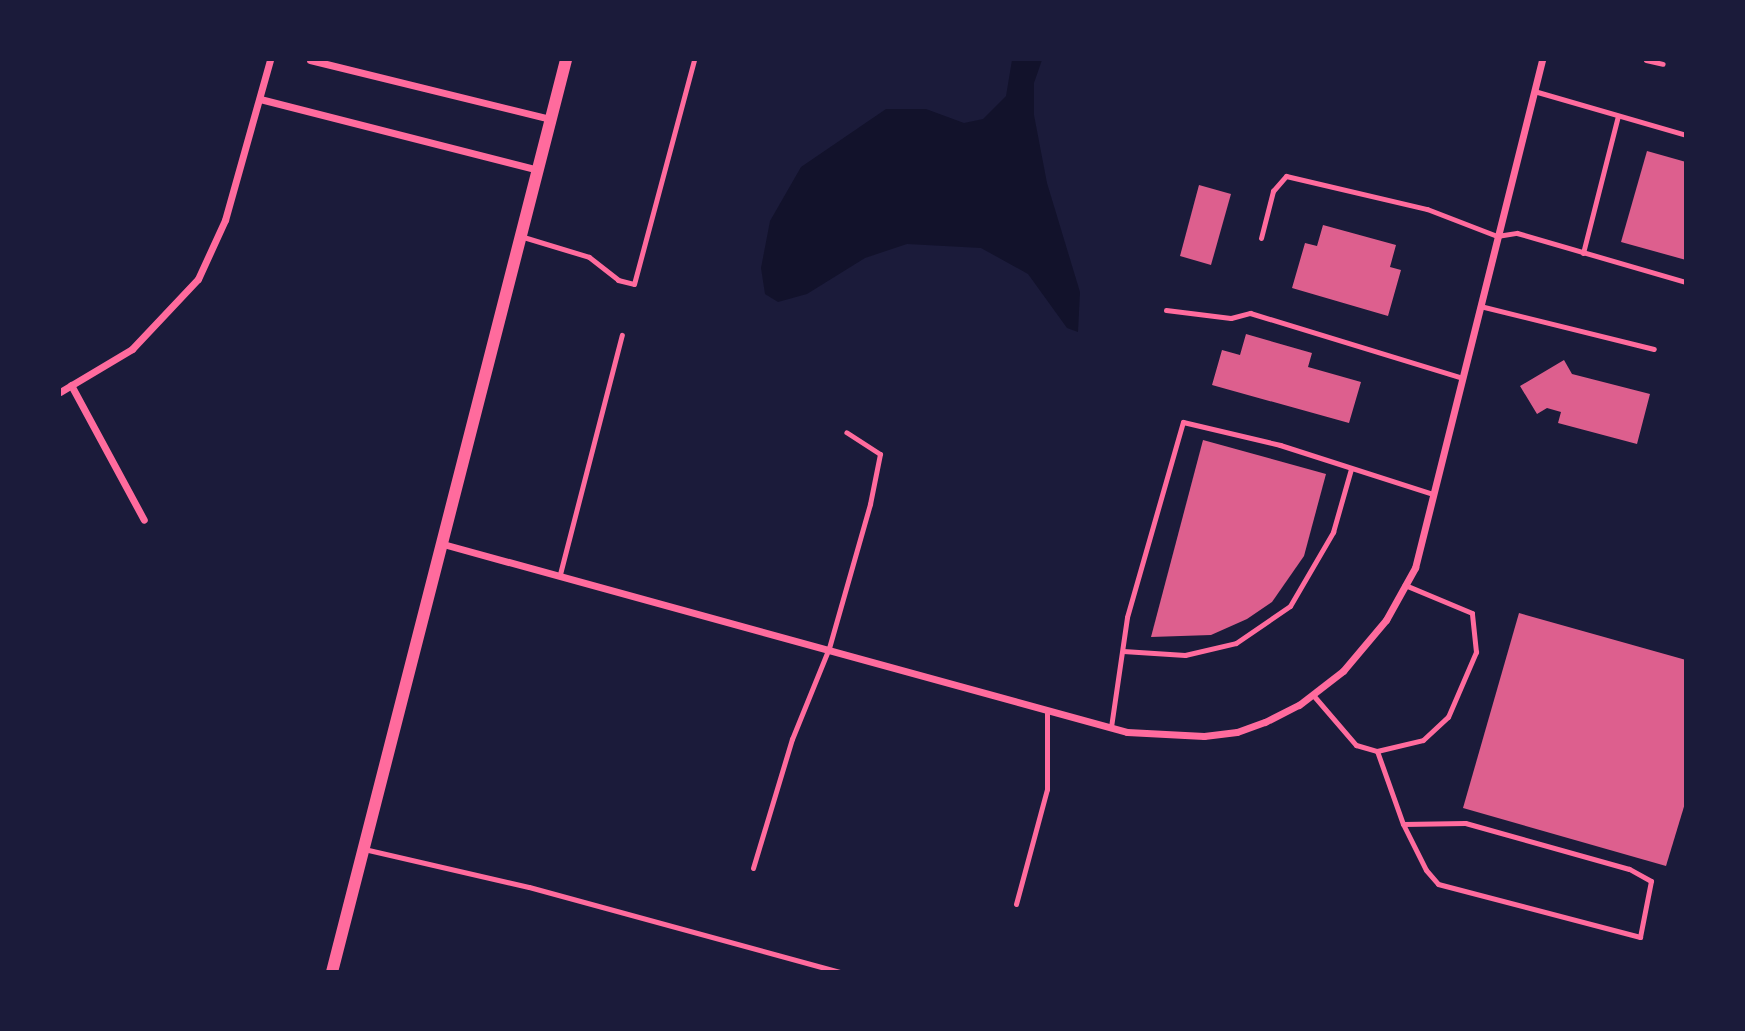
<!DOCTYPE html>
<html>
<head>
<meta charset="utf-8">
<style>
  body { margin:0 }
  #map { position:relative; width:1745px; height:1031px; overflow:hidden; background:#1b1b3a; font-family:Mulish,sans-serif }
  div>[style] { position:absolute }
  .water>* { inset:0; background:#12122b }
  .building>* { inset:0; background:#dd5f8e }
  .service>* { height:5px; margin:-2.5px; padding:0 2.5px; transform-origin:2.5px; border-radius:2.5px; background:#ff6b9d }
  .minor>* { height:7px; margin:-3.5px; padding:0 3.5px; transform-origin:3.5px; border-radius:3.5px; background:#ff6b9d }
  .tertiary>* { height:12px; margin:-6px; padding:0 6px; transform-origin:6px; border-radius:6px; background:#ff6b9d }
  span { translate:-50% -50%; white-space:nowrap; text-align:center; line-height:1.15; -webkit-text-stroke:6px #1b1b3a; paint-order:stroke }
  .frame { position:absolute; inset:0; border:61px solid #1b1b3a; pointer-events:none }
</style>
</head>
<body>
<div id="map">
  <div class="water">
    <i style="clip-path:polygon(1012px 60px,1042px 60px,1034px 83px,1034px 115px,1047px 183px,1080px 292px,1078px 332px,1067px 328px,1028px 274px,981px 248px,907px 244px,865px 258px,807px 294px,778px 302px,765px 294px,761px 268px,770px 221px,801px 167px,886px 109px,926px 109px,964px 123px,983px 119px,1006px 96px)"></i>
  </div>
  <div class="building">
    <i style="clip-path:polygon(1647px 151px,1686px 162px,1686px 260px,1621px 242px)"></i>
    <i style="clip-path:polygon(1199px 185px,1231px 194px,1211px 265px,1180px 256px)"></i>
    <i style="clip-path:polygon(1323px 225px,1396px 245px,1390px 267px,1401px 270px,1388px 316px,1292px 288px,1305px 243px,1317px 246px)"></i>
    <i style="clip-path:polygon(1246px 334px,1312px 353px,1308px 367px,1361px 382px,1349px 423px,1212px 385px,1222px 350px,1240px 355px)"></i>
    <i style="clip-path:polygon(1564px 360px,1572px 374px,1650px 394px,1637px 444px,1558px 423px,1561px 412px,1547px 408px,1537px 414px,1520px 386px)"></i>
    <i style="clip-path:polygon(1203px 440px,1326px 474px,1304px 556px,1272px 602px,1247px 619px,1211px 635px,1151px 637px)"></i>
    <i style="clip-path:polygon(1519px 613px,1686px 660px,1686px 800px,1666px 866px,1463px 808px)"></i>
  </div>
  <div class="service">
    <i style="left:1646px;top:60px;width:17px;rotate:13deg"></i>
    <i style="left:1534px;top:91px;width:158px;rotate:16.1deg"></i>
    <i style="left:520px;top:236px;width:72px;rotate:16.9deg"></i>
    <i style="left:589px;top:257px;width:37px;rotate:38deg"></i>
    <i style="left:618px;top:280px;width:16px;rotate:14deg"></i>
    <i style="left:634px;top:284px;width:232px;rotate:-75deg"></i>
    <i style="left:1261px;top:238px;width:49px;rotate:-75.7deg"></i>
    <i style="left:1273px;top:191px;width:20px;rotate:-49deg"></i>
    <i style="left:1286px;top:176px;width:145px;rotate:13.2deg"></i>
    <i style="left:1427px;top:209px;width:75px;rotate:21.1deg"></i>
    <i style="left:1497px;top:236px;width:20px;rotate:-9deg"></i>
    <i style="left:1517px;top:233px;width:176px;rotate:16.2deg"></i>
    <i style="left:1583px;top:253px;width:141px;rotate:-75.7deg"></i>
    <i style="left:1480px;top:306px;width:179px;rotate:13.9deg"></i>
    <i style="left:1166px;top:310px;width:65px;rotate:7deg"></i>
    <i style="left:1231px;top:318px;width:20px;rotate:-15deg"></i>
    <i style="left:1250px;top:313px;width:222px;rotate:17deg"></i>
    <i style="left:560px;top:574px;width:247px;rotate:-75.5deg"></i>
    <i style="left:1123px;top:651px;width:62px;rotate:3.7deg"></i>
    <i style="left:1185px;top:655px;width:52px;rotate:-13.2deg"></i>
    <i style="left:1236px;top:643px;width:65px;rotate:-34.4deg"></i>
    <i style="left:1290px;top:606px;width:86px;rotate:-59.8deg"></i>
    <i style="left:1333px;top:532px;width:66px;rotate:-74.1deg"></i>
    <i style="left:1313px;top:695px;width:66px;rotate:49.3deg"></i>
    <i style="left:1356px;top:745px;width:22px;rotate:16deg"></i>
    <i style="left:1377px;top:751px;width:47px;rotate:-13.4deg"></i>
    <i style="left:1423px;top:740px;width:34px;rotate:-43deg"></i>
    <i style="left:1448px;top:717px;width:71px;rotate:-66.7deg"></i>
    <i style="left:1476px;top:652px;width:39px;rotate:-96deg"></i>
    <i style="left:1472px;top:613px;width:73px;rotate:-157.3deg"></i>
    <i style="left:1111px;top:727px;width:111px;rotate:-81.7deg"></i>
    <i style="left:1127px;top:617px;width:203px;rotate:-74deg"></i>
    <i style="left:1183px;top:422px;width:100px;rotate:13.3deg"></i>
    <i style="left:1280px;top:445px;width:161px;rotate:17.8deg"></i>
    <i style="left:1377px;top:751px;width:77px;rotate:70.4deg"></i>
    <i style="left:1403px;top:824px;width:51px;rotate:63.4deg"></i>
    <i style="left:1426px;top:870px;width:18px;rotate:49deg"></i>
    <i style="left:1438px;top:884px;width:209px;rotate:14.7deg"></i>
    <i style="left:1640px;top:937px;width:57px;rotate:-78.9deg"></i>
    <i style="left:1651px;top:881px;width:25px;rotate:-151deg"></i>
    <i style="left:1629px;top:869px;width:170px;rotate:-164.3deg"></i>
    <i style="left:1465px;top:823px;width:62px;rotate:179.1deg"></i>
    <i style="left:364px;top:849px;width:169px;rotate:13deg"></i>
    <i style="left:529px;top:887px;width:322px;rotate:15.3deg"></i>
    <i style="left:753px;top:868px;width:135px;rotate:-73.2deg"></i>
    <i style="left:792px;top:739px;width:98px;rotate:-67.9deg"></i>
    <i style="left:829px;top:648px;width:150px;rotate:-74.1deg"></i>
    <i style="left:870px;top:504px;width:51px;rotate:-78.7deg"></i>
    <i style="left:880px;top:454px;width:40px;rotate:-147.1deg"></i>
    <i style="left:1016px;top:904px;width:119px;rotate:-74.9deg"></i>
    <i style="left:1047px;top:789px;width:79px;rotate:-90deg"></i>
  </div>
  <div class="minor">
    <i style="left:310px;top:60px;width:248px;rotate:13.8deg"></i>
    <i style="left:260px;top:99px;width:287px;rotate:14.3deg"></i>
    <i style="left:71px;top:385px;width:153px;rotate:61.6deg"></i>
    <i style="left:60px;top:392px;width:84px;rotate:-30.8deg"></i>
    <i style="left:132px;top:349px;width:96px;rotate:-46.7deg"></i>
    <i style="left:198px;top:279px;width:65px;rotate:-65.4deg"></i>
    <i style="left:225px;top:220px;width:166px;rotate:-74.3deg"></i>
    <i style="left:443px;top:544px;width:709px;rotate:15.37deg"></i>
    <i style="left:1127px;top:732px;width:77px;rotate:3deg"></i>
    <i style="left:1204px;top:736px;width:33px;rotate:-7deg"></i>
    <i style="left:1237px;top:732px;width:30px;rotate:-20deg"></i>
    <i style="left:1265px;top:722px;width:38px;rotate:-27deg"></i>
    <i style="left:1299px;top:705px;width:56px;rotate:-37.7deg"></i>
    <i style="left:1343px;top:671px;width:67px;rotate:-49.9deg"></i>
    <i style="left:1386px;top:620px;width:60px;rotate:-60.9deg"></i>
    <i style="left:1415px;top:568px;width:524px;rotate:-75.96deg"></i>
  </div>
  <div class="tertiary">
    <i style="left:332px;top:972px;width:942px;rotate:-75.61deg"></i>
  </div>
  <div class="frame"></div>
</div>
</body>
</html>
